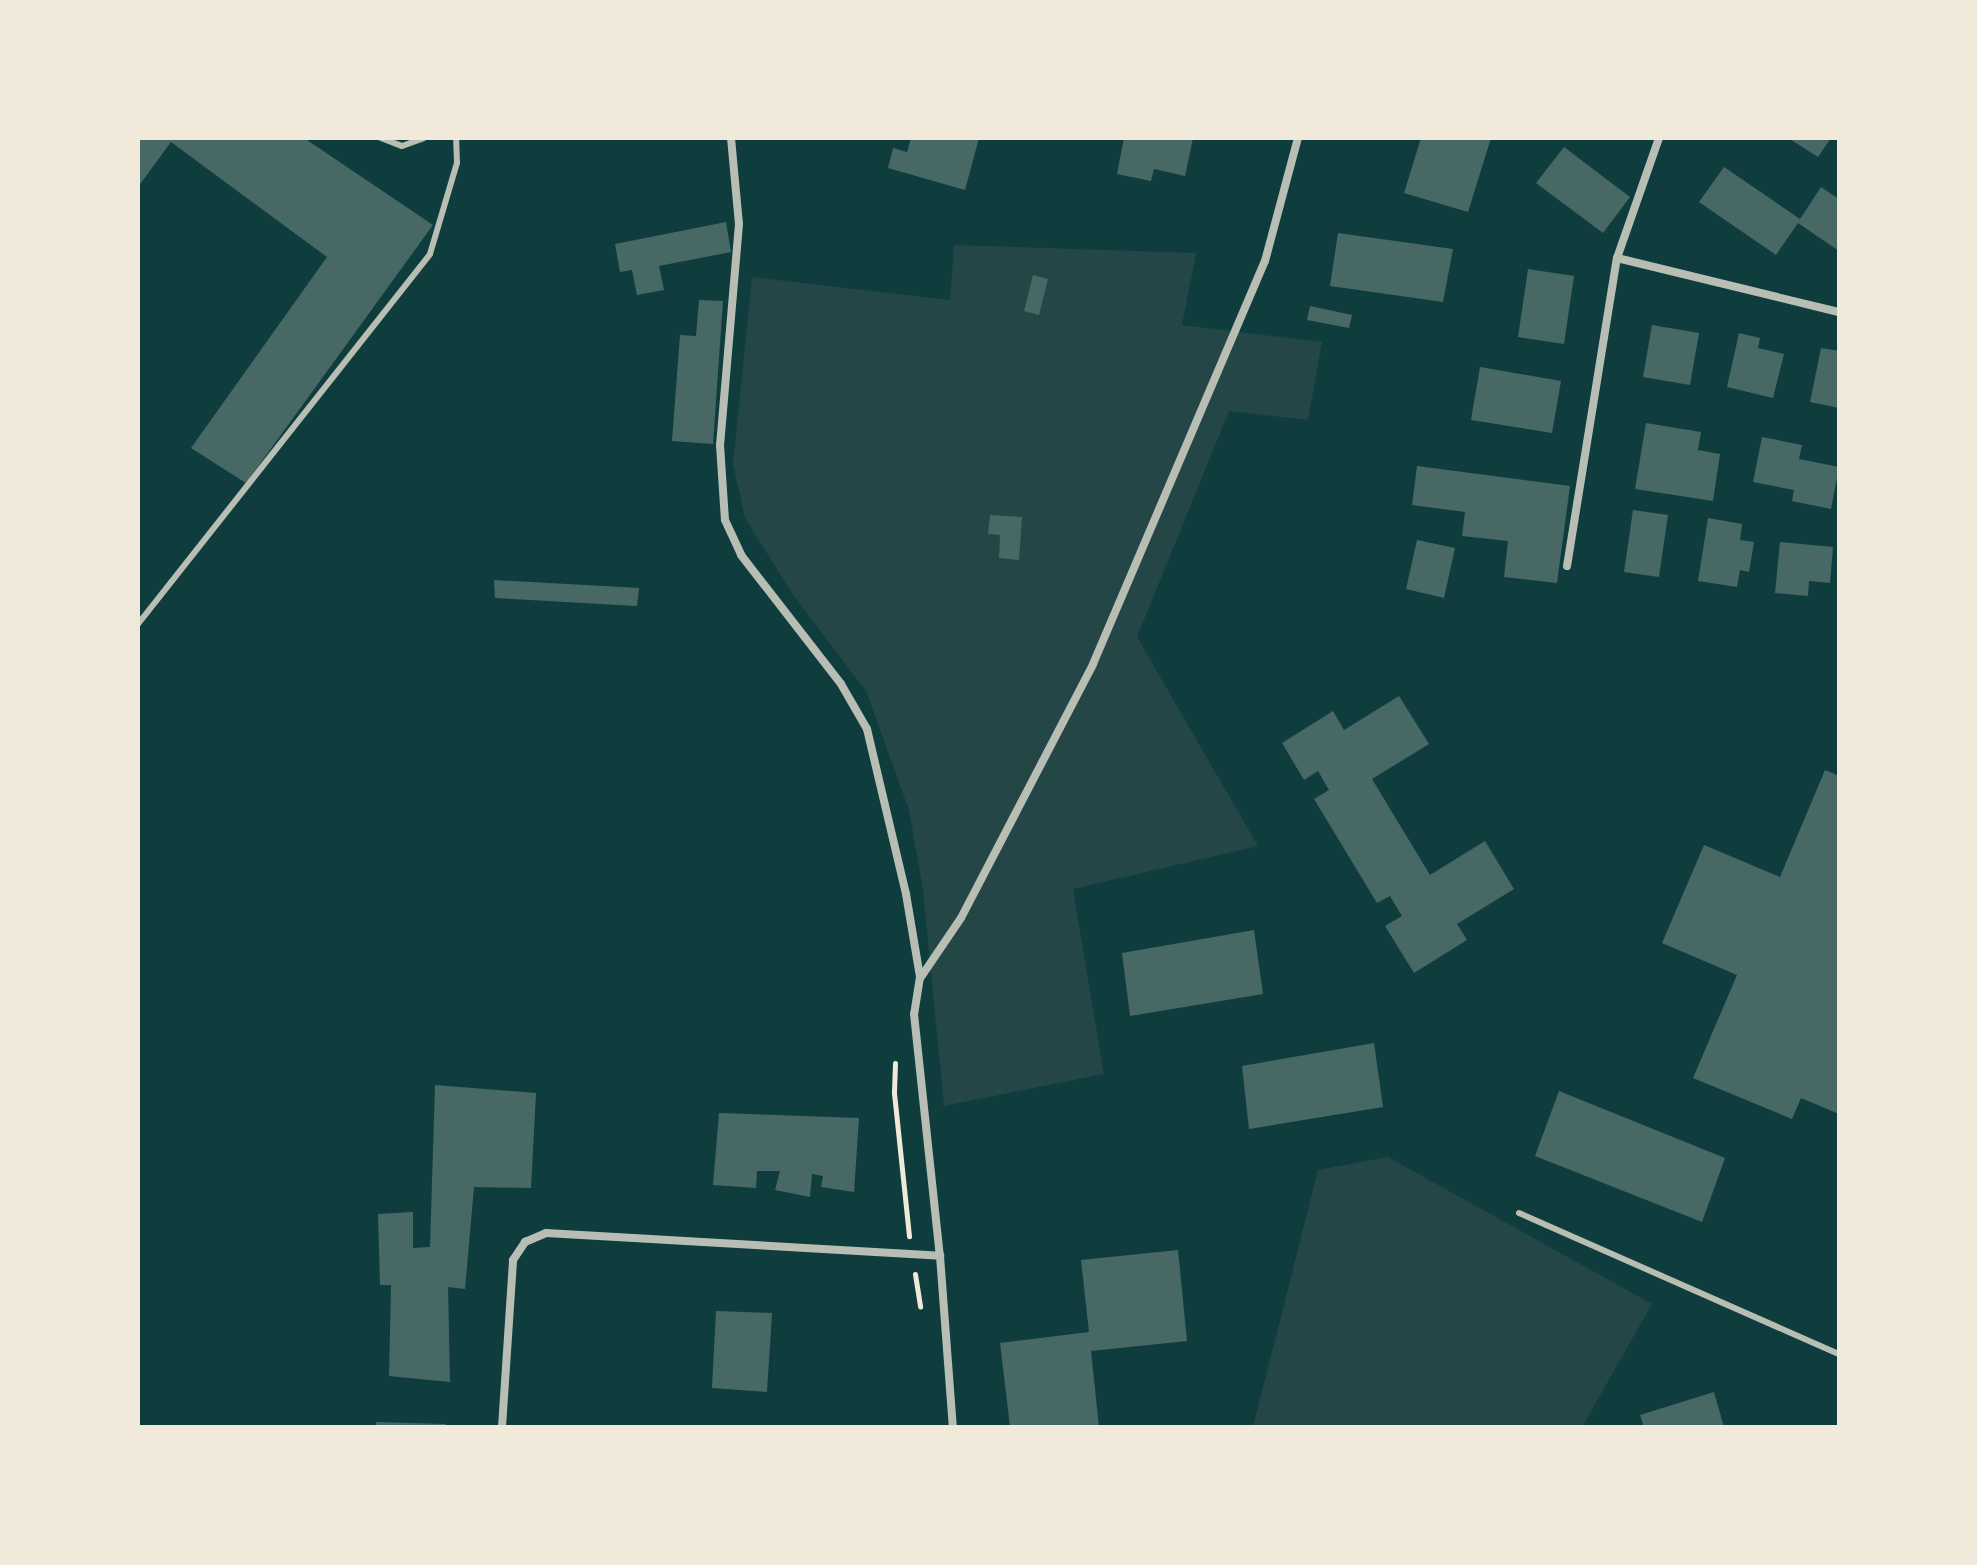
<!DOCTYPE html>
<html>
<head>
<meta charset="utf-8">
<style>
  body { margin:0 }
  #map { position:relative; width:1977px; height:1565px; overflow:hidden; background:#0f3d3e; font-family:"IBM Plex Sans",sans-serif }
  div>[style] { position:absolute }
  .green>* { inset:0; background:#244646 }
  .building>* { inset:0; background:#486865 }
  .path>* { height:5px; margin:-2.5px; padding:0 2.5px; transform-origin:2.5px; border-radius:2.5px; background:#f1e9da }
  .service>* { height:6px; margin:-3px; padding:0 3px; transform-origin:3px; border-radius:3px; background:#b8beb3 }
  .minor>* { height:8px; margin:-4px; padding:0 4px; transform-origin:4px; border-radius:4px; background:#b8beb3 }
  span { translate:-50% -50%; white-space:nowrap; text-align:center; line-height:1.15; -webkit-text-stroke:6px #f1e9da; paint-order:stroke }
  .frame { position:absolute; inset:0; border:140px solid #f1e9da; pointer-events:none }
</style>
</head>
<body>
<div id="map">
  <div class="green">
    <i style="clip-path:polygon(954px 245px,1196px 253px,1182px 325px,1322px 342px,1308px 420px,1229px 411px,1137px 637px,1258px 846px,1073px 889px,1104px 1074px,944px 1106px,923px 890px,909px 810px,866px 691px,793px 595px,745px 518px,733px 464px,752px 277px,950px 300px)"></i>
    <i style="clip-path:polygon(1388px 1157px,1652px 1304px,1582px 1427px,1253px 1427px,1318px 1170px)"></i>
  </div>
  <div class="building">
    <i style="clip-path:polygon(138px 138px,304px 138px,433px 225px,246px 483px,191px 448px,327px 257px,171px 142px,138px 187px)"></i>
    <i style="clip-path:polygon(911px 138px,979px 138px,965px 190px,888px 168px,893px 148px,907px 152px)"></i>
    <i style="clip-path:polygon(1124px 138px,1193px 138px,1185px 176px,1154px 169px,1151px 181px,1117px 174px)"></i>
    <i style="clip-path:polygon(1421px 138px,1491px 138px,1468px 212px,1404px 193px)"></i>
    <i style="clip-path:polygon(1788px 138px,1831px 138px,1818px 157px)"></i>
    <i style="clip-path:polygon(1564px 147px,1630px 197px,1603px 233px,1536px 183px)"></i>
    <i style="clip-path:polygon(1724px 167px,1800px 219px,1821px 187px,1839px 199px,1839px 251px,1798px 223px,1776px 255px,1699px 202px)"></i>
    <i style="clip-path:polygon(726px 222px,731px 252px,659px 266px,664px 290px,637px 295px,632px 270px,620px 272px,615px 244px)"></i>
    <i style="clip-path:polygon(1338px 233px,1453px 249px,1443px 302px,1330px 286px)"></i>
    <i style="clip-path:polygon(1528px 269px,1574px 276px,1564px 344px,1518px 337px)"></i>
    <i style="clip-path:polygon(1033px 275px,1048px 279px,1039px 315px,1024px 311px)"></i>
    <i style="clip-path:polygon(699px 300px,723px 301px,713px 444px,672px 441px,680px 335px,696px 336px)"></i>
    <i style="clip-path:polygon(1310px 306px,1352px 315px,1349px 328px,1307px 320px)"></i>
    <i style="clip-path:polygon(1652px 325px,1699px 333px,1690px 385px,1643px 377px)"></i>
    <i style="clip-path:polygon(1739px 333px,1760px 338px,1758px 348px,1784px 354px,1773px 398px,1727px 387px)"></i>
    <i style="clip-path:polygon(1821px 348px,1839px 351px,1839px 408px,1810px 402px)"></i>
    <i style="clip-path:polygon(1480px 367px,1561px 381px,1552px 433px,1471px 420px)"></i>
    <i style="clip-path:polygon(1646px 423px,1701px 432px,1698px 450px,1720px 454px,1713px 501px,1635px 489px)"></i>
    <i style="clip-path:polygon(1762px 437px,1802px 445px,1799px 459px,1839px 467px,1831px 509px,1792px 501px,1794px 490px,1753px 482px)"></i>
    <i style="clip-path:polygon(1417px 466px,1570px 486px,1557px 583px,1504px 577px,1508px 541px,1462px 536px,1465px 512px,1412px 505px)"></i>
    <i style="clip-path:polygon(1633px 510px,1668px 515px,1659px 577px,1624px 572px)"></i>
    <i style="clip-path:polygon(990px 515px,1022px 517px,1019px 560px,999px 558px,1000px 535px,988px 534px)"></i>
    <i style="clip-path:polygon(1708px 518px,1742px 524px,1740px 540px,1754px 542px,1749px 572px,1740px 570px,1737px 587px,1698px 581px)"></i>
    <i style="clip-path:polygon(1417px 540px,1455px 548px,1444px 598px,1406px 589px)"></i>
    <i style="clip-path:polygon(1780px 542px,1833px 547px,1830px 583px,1809px 581px,1808px 596px,1775px 593px)"></i>
    <i style="clip-path:polygon(494px 580px,639px 588px,637px 606px,495px 598px)"></i>
    <i style="clip-path:polygon(1399px 696px,1429px 744px,1372px 779px,1430px 875px,1485px 841px,1514px 889px,1457px 924px,1467px 940px,1414px 973px,1385px 926px,1402px 916px,1390px 896px,1377px 903px,1314px 799px,1329px 790px,1318px 771px,1304px 780px,1282px 743px,1333px 711px,1344px 730px)"></i>
    <i style="clip-path:polygon(1825px 770px,1839px 776px,1839px 1114px,1801px 1098px,1792px 1119px,1693px 1078px,1737px 975px,1662px 943px,1704px 845px,1780px 877px)"></i>
    <i style="clip-path:polygon(1254px 930px,1263px 994px,1130px 1016px,1122px 953px)"></i>
    <i style="clip-path:polygon(1374px 1043px,1383px 1107px,1249px 1129px,1242px 1066px)"></i>
    <i style="clip-path:polygon(435px 1085px,536px 1093px,531px 1188px,474px 1187px,465px 1289px,448px 1287px,450px 1382px,389px 1376px,391px 1285px,380px 1285px,378px 1214px,413px 1212px,413px 1248px,430px 1247px)"></i>
    <i style="clip-path:polygon(1559px 1091px,1725px 1158px,1702px 1222px,1535px 1156px)"></i>
    <i style="clip-path:polygon(719px 1113px,859px 1118px,854px 1192px,821px 1187px,823px 1176px,812px 1174px,810px 1197px,775px 1190px,780px 1171px,757px 1171px,756px 1188px,713px 1185px)"></i>
    <i style="clip-path:polygon(1178px 1250px,1187px 1341px,1091px 1351px,1099px 1427px,1010px 1427px,1000px 1343px,1089px 1332px,1081px 1260px)"></i>
    <i style="clip-path:polygon(716px 1311px,772px 1313px,767px 1392px,712px 1388px)"></i>
    <i style="clip-path:polygon(1714px 1392px,1724px 1427px,1644px 1427px,1640px 1415px)"></i>
    <i style="clip-path:polygon(376px 1422px,446px 1424px,446px 1427px,376px 1427px)"></i>
  </div>
  <div class="path">
    <i style="left:895px;top:1063px;width:30px;rotate:92deg"></i>
    <i style="left:894px;top:1093px;width:144px;rotate:84deg"></i>
    <i style="left:915px;top:1274px;width:33px;rotate:81deg"></i>
  </div>
  <div class="service">
    <i style="left:381px;top:138px;width:22px;rotate:21deg"></i>
    <i style="left:402px;top:146px;width:23px;rotate:-20deg"></i>
    <i style="left:138px;top:624px;width:471px;rotate:-51.7deg"></i>
    <i style="left:430px;top:254px;width:95px;rotate:-73.5deg"></i>
    <i style="left:457px;top:163px;width:25px;rotate:-92deg"></i>
    <i style="left:1519px;top:1213px;width:350px;rotate:23.8deg"></i>
  </div>
  <div class="minor">
    <i style="left:731px;top:138px;width:86px;rotate:84.7deg"></i>
    <i style="left:739px;top:224px;width:222px;rotate:94.9deg"></i>
    <i style="left:720px;top:445px;width:75px;rotate:86.2deg"></i>
    <i style="left:725px;top:520px;width:38px;rotate:65deg"></i>
    <i style="left:741px;top:555px;width:163px;rotate:52.2deg"></i>
    <i style="left:841px;top:684px;width:52px;rotate:60deg"></i>
    <i style="left:867px;top:729px;width:170px;rotate:76.7deg"></i>
    <i style="left:906px;top:894px;width:84px;rotate:80.4deg"></i>
    <i style="left:920px;top:977px;width:37px;rotate:99deg"></i>
    <i style="left:914px;top:1014px;width:243px;rotate:83.9deg"></i>
    <i style="left:940px;top:1256px;width:171px;rotate:85.7deg"></i>
    <i style="left:1617px;top:258px;width:127px;rotate:-70.7deg"></i>
    <i style="left:1567px;top:566px;width:312px;rotate:-80.8deg"></i>
    <i style="left:1617px;top:258px;width:228px;rotate:13.7deg"></i>
    <i style="left:921px;top:977px;width:71px;rotate:-55.9deg"></i>
    <i style="left:961px;top:918px;width:286px;rotate:-62.5deg"></i>
    <i style="left:1093px;top:664px;width:438px;rotate:-66.9deg"></i>
    <i style="left:1265px;top:261px;width:127px;rotate:-75deg"></i>
    <i style="left:502px;top:1427px;width:167px;rotate:-86.2deg"></i>
    <i style="left:513px;top:1260px;width:22px;rotate:-56deg"></i>
    <i style="left:525px;top:1242px;width:23px;rotate:-23deg"></i>
    <i style="left:546px;top:1233px;width:395px;rotate:3.3deg"></i>
  </div>
  <div class="frame"></div>
</div>
</body>
</html>
